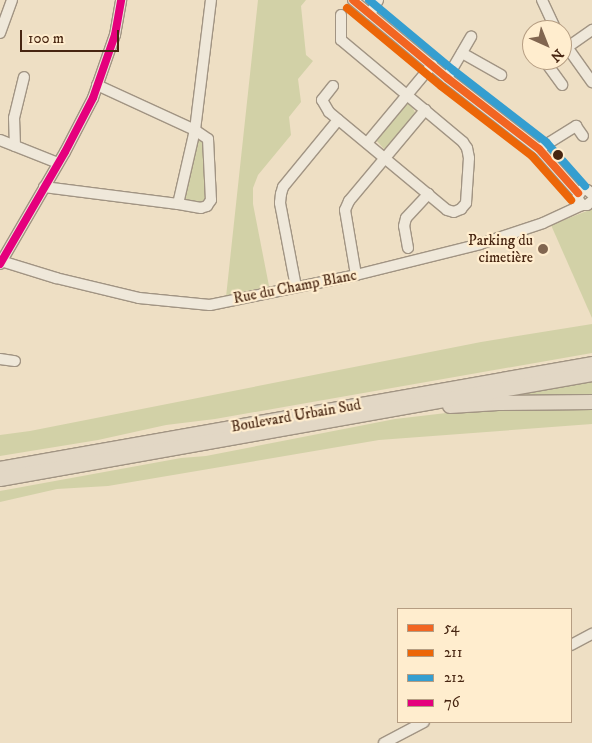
<!DOCTYPE html>
<html>
<head>
<meta charset="utf-8">
<style>
  body { margin:0 }
  #map { position:relative; width:592px; height:743px; overflow:hidden; background:#eedfc4; font-family:"IM FELL DW Pica",serif }
  div>[style] { position:absolute }
  .green>* { inset:0; background:#d2d1a7 }
  .roads { filter:drop-shadow(1px 0 #a19483) drop-shadow(-1px 0 #a19483) drop-shadow(0 1px #a19483) drop-shadow(0 -1px #a19483) }
  .minor>* { height:10px; margin:-5px; padding:0 5px; transform-origin:5px; border-radius:5px; background:#efe8da }
  .highway>* { height:14px; margin:-7px; padding:0 7px; transform-origin:7px; border-radius:7px; background:#e2d7c5 }
  .bus-1>* { height:8px; margin:-4px; padding:0 4px; transform-origin:4px; border-radius:4px; background:#f26522 }
  .bus-2>* { height:8px; margin:-4px; padding:0 4px; transform-origin:4px; border-radius:4px; background:#ec6608 }
  .bus-3>* { height:8px; margin:-4px; padding:0 4px; transform-origin:4px; border-radius:4px; background:#359ed0 }
  .bus-4>* { height:8px; margin:-4px; padding:0 4px; transform-origin:4px; border-radius:4px; background:#e5007d }
  .dots>* { width:14px; height:14px; translate:-50% -50%; box-sizing:border-box; border:2px solid #ffedce; border-radius:50% }
  span { translate:-50% -50%; white-space:nowrap; text-align:center; line-height:1.15; -webkit-text-stroke:4.5px #ffedce; paint-order:stroke }
  .poi-label { font-size:15px; color:#472511 }
  .right { translate:-100% -50%; text-align:right }
  .street-label { font-size:15px; color:#472511 }
  .legend { position:absolute; left:397px; top:608px; width:175px; height:115px; box-sizing:border-box; background:#ffedce; border:1px solid #b59d82; margin:0; padding:6px 9px; list-style:none; font-size:15px; color:#472511 }
  .legend li { display:flex; align-items:center; gap:10px; height:25px }
  .legend b { width:25px; border:1px solid #b59d82 }
  .north { position:absolute; left:522px; top:20px; width:50px; height:50px; box-sizing:border-box; background:#ffedce; border:1px solid #b59d82; border-radius:50%; rotate:136deg; font-size:14px; font-weight:700; line-height:20px; text-align:center; color:#472511 }
  .north::after { content:''; display:block; margin:auto; width:18px; height:22px; background:#816650; clip-path:polygon(50% 0,100% 100%,50% 72%,0 100%) }
  .scale { position:absolute; left:20px; top:30px; width:99px; height:22px; box-sizing:border-box; border:2px solid #472511; border-top:0; padding-left:6px; font-size:15px; line-height:18px; white-space:nowrap; color:#472511; -webkit-text-stroke:4px #ffedce; paint-order:stroke }
</style>
</head>
<body>
<div id="map">
  <div class="green">
    <i style="clip-path:polygon(258px 0,306px 0,301px 6px,306px 55px,313px 61px,298px 79px,301px 102px,289px 117px,291px 135px,258px 175px,253px 188px,253px 204px,269px 286px,226px 297px)"></i>
    <i style="clip-path:polygon(409px 102px,416px 114px,388px 148px,384px 149px,376px 140px)"></i>
    <i style="clip-path:polygon(197px 138px,203px 138px,208px 200px,205px 204px,189px 204px,183px 199px)"></i>
    <i style="clip-path:polygon(592px 209px,592px 318px,551px 225px)"></i>
    <i style="clip-path:polygon(592px 324px,592px 353px,215px 419px,166px 425px,98px 440px,0 456px,0 435px,30px 431px,481px 342px)"></i>
    <i style="clip-path:polygon(592px 382px,592px 399px,485px 400px,568px 386px)"></i>
    <i style="clip-path:polygon(592px 407px,592px 424px,379px 440px,108px 486px,57px 489px,0 502px,0 491px,181px 458px,206px 456px,395px 419px,472px 410px)"></i>
  </div>
  <div class="roads">
    <div class="minor">
      <i style="left:353px;top:0;width:122px;rotate:39.7deg"></i>
      <i style="left:447px;top:78px;width:116px;rotate:37.7deg"></i>
      <i style="left:539px;top:149px;width:59px;rotate:48.4deg"></i>
      <i style="left:542px;top:0;width:33px;rotate:65deg"></i>
      <i style="left:370px;top:14px;width:16px;rotate:-60deg"></i>
      <i style="left:0;top:33px;width:35px;rotate:-70deg"></i>
      <i style="left:562px;top:40px;width:52px;rotate:54.5deg"></i>
      <i style="left:562px;top:51px;width:37px;rotate:-35deg"></i>
      <i style="left:462px;top:53px;width:45px;rotate:29.4deg"></i>
      <i style="left:552px;top:60px;width:6px;rotate:141deg"></i>
      <i style="left:547px;top:64px;width:26px;rotate:54deg"></i>
      <i style="left:447px;top:78px;width:48px;rotate:-59.7deg"></i>
      <i style="left:97px;top:85px;width:108px;rotate:24.7deg"></i>
      <i style="left:195px;top:130px;width:16px;rotate:35deg"></i>
      <i style="left:208px;top:139px;width:61px;rotate:87.2deg"></i>
      <i style="left:211px;top:200px;width:7px;rotate:124deg"></i>
      <i style="left:207px;top:206px;width:6px;rotate:162deg"></i>
      <i style="left:201px;top:208px;width:23px;rotate:-170deg"></i>
      <i style="left:333px;top:86px;width:18px;rotate:128deg"></i>
      <i style="left:322px;top:100px;width:14px;rotate:60deg"></i>
      <i style="left:329px;top:112px;width:153px;rotate:39.7deg"></i>
      <i style="left:447px;top:210px;width:7px;rotate:16deg"></i>
      <i style="left:454px;top:212px;width:8px;rotate:-23deg"></i>
      <i style="left:461px;top:209px;width:8px;rotate:-50deg"></i>
      <i style="left:466px;top:203px;width:45px;rotate:-86.2deg"></i>
      <i style="left:469px;top:158px;width:10px;rotate:-101deg"></i>
      <i style="left:467px;top:148px;width:7px;rotate:-124deg"></i>
      <i style="left:463px;top:142px;width:159px;rotate:-140.1deg"></i>
      <i style="left:341px;top:40px;width:25px;rotate:-90deg"></i>
      <i style="left:0;top:140px;width:62px;rotate:21.6deg"></i>
      <i style="left:367px;top:143px;width:102px;rotate:-50.2deg"></i>
      <i style="left:15px;top:146px;width:28px;rotate:-92deg"></i>
      <i style="left:14px;top:118px;width:42px;rotate:-76.3deg"></i>
      <i style="left:539px;top:149px;width:44px;rotate:-31.9deg"></i>
      <i style="left:576px;top:126px;width:12px;rotate:55deg"></i>
      <i style="left:44px;top:187px;width:135px;rotate:7.2deg"></i>
      <i style="left:178px;top:204px;width:76px;rotate:-77.1deg"></i>
      <i style="left:195px;top:130px;width:131px;rotate:-83deg"></i>
      <i style="left:592px;top:194px;width:6px;rotate:-141deg"></i>
      <i style="left:587px;top:190px;width:5px;rotate:180deg"></i>
      <i style="left:582px;top:190px;width:9px;rotate:122deg"></i>
      <i style="left:577px;top:198px;width:9px;rotate:54deg"></i>
      <i style="left:582px;top:205px;width:5px"></i>
      <i style="left:587px;top:205px;width:6px;rotate:-39deg"></i>
      <i style="left:408px;top:248px;width:22px;rotate:-100deg"></i>
      <i style="left:404px;top:226px;width:8px;rotate:-76deg"></i>
      <i style="left:406px;top:218px;width:33px;rotate:-47deg"></i>
      <i style="left:1px;top:261px;width:58px;rotate:17.2deg"></i>
      <i style="left:56px;top:278px;width:85px;rotate:13.5deg"></i>
      <i style="left:139px;top:298px;width:71px;rotate:5.6deg"></i>
      <i style="left:210px;top:305px;width:149px;rotate:-11.6deg"></i>
      <i style="left:356px;top:275px;width:128px;rotate:-14deg"></i>
      <i style="left:480px;top:244px;width:66px;rotate:-18.4deg"></i>
      <i style="left:543px;top:223px;width:43px;rotate:-24.8deg"></i>
      <i style="left:0;top:264px;width:129px;rotate:-59.9deg"></i>
      <i style="left:65px;top:152px;width:61px;rotate:-62.6deg"></i>
      <i style="left:93px;top:98px;width:67px;rotate:-70.8deg"></i>
      <i style="left:115px;top:35px;width:36px;rotate:-80deg"></i>
      <i style="left:356px;top:275px;width:66px;rotate:-99.6deg"></i>
      <i style="left:345px;top:210px;width:10px;rotate:-66deg"></i>
      <i style="left:349px;top:201px;width:119px;rotate:-50.1deg"></i>
      <i style="left:296px;top:287px;width:86px;rotate:-100.8deg"></i>
      <i style="left:280px;top:203px;width:9px;rotate:-84deg"></i>
      <i style="left:281px;top:194px;width:7px;rotate:-74deg"></i>
      <i style="left:283px;top:187px;width:87px;rotate:-50.6deg"></i>
      <i style="left:0;top:359px;width:15px;rotate:8deg"></i>
      <i style="left:571px;top:645px;width:24px;rotate:-28deg"></i>
      <i style="left:384px;top:743px;width:45px;rotate:-27.7deg"></i>
    </div>
    <div class="highway">
      <i style="left:450px;top:406px;width:48px;rotate:-3.6deg"></i>
      <i style="left:498px;top:403px;width:94px;rotate:-0.6deg"></i>
      <i style="left:0;top:469px;width:601px;rotate:-10.06deg"></i>
      <i style="left:0;top:479px;width:601px;rotate:-10.06deg"></i>
    </div>
  </div>
  <div class="bus-1">
    <i style="left:353px;top:0;width:122px;rotate:39.7deg"></i>
    <i style="left:447px;top:78px;width:116px;rotate:37.7deg"></i>
    <i style="left:539px;top:149px;width:59px;rotate:48.4deg"></i>
  </div>
  <div class="bus-2">
    <i style="left:347px;top:8px;width:122px;rotate:39.7deg"></i>
    <i style="left:441px;top:86px;width:115px;rotate:37.6deg"></i>
    <i style="left:532px;top:156px;width:59px;rotate:48.4deg"></i>
  </div>
  <div class="bus-3">
    <i style="left:369px;top:0;width:109px;rotate:39.8deg"></i>
    <i style="left:453px;top:70px;width:118px;rotate:37.7deg"></i>
    <i style="left:546px;top:142px;width:59px;rotate:48.4deg"></i>
  </div>
  <div class="bus-4">
    <i style="left:0;top:264px;width:129px;rotate:-59.9deg"></i>
    <i style="left:65px;top:152px;width:61px;rotate:-62.6deg"></i>
    <i style="left:93px;top:98px;width:67px;rotate:-70.8deg"></i>
    <i style="left:115px;top:35px;width:36px;rotate:-80deg"></i>
  </div>
  <div class="dots">
    <i style="left:558px;top:155px;background:#472511"></i>
    <i style="left:543px;top:249px;background:#816650"></i>
  </div>
  <div class="poi-label">
    <span class="right" style="left:533px;top:249px">Parking du<br>cimetière</span>
  </div>
  <div class="street-label">
    <span style="left:295px;top:287px;rotate:-11deg">Rue du Champ Blanc</span>
    <span style="left:296px;top:416px;rotate:-10deg">Boulevard Urbain Sud</span>
  </div>
  <ul class="legend">
  <li><b style="height:6px;background:#f26522"></b>54</li>
  <li><b style="height:6px;background:#ec6608"></b>211</li>
  <li><b style="height:6px;background:#359ed0"></b>212</li>
  <li><b style="height:6px;background:#e5007d"></b>76</li>
  </ul>
  <div class="north">N</div>
  <div class="scale">100 m</div>
</div>
</body>
</html>
